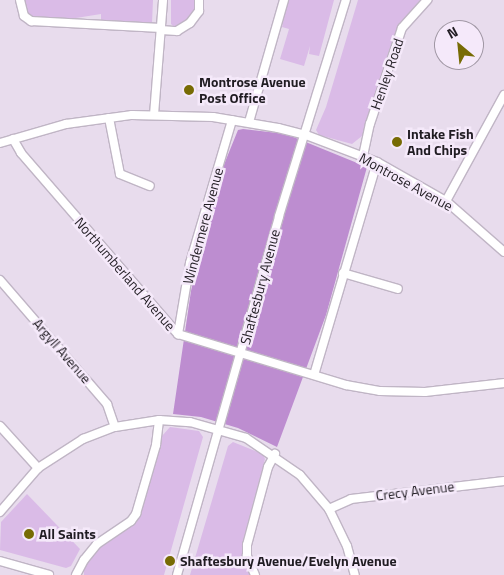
<!DOCTYPE html>
<html>
<head>
<meta charset="utf-8">
<style>
  body { margin:0 }
  #map { position:relative; width:504px; height:575px; overflow:hidden; background:#e8dced; font-family:"Titillium Web",sans-serif }
  div>[style] { position:absolute }
  .green>* { inset:0; background:#dabbe7 }
  .forest>* { inset:0; background:#bd8dd0 }
  .roads { filter:drop-shadow(1px 0 #c0b5c5) drop-shadow(-1px 0 #c0b5c5) drop-shadow(0 1px #c0b5c5) drop-shadow(0 -1px #c0b5c5) }
  .street>* { height:8px; margin:-4px; padding:0 4px; transform-origin:4px; border-radius:4px; background:#fff }
  .dots>* { width:14px; height:14px; translate:-50% -50%; box-sizing:border-box; border:2px solid #f5e9fa; border-radius:50% }
  span { translate:-50% -50%; white-space:nowrap; text-align:center; line-height:1.15; -webkit-text-stroke:5px #f5e9fa; paint-order:stroke }
  .street-label { font-size:14px; color:#201c22 }
  .poi-label { font-size:14px; color:#201c22; font-weight:700 }
  .left { translate:0 -50%; text-align:left }
  .north { position:absolute; left:434px; top:20px; width:50px; height:50px; box-sizing:border-box; background:#f5e9fa; border:1px solid #a097a4; border-radius:50%; rotate:332deg; font-size:14px; font-weight:700; line-height:20px; text-align:center; color:#201c22 }
  .north::after { content:''; display:block; margin:auto; width:18px; height:22px; background:#776b04; clip-path:polygon(50% 0,100% 100%,50% 72%,0 100%) }
</style>
</head>
<body>
<div id="map">
  <div class="green">
    <i style="clip-path:polygon(23px 0,153px 0,152px 23px,101px 20px,101px 14px,57px 21px,35px 18px,27px 14px)"></i>
    <i style="clip-path:polygon(171px 0,197px 0,197px 9px,189px 20px,175px 28px,171px 24px)"></i>
    <i style="clip-path:polygon(288px 0,334px 0,319px 56px,309px 54px,310px 46px,304px 66px,280px 59px,289px 29px,282px 27px)"></i>
    <i style="clip-path:polygon(358px 0,420px 0,396px 31px,362px 136px,352px 144px,319px 135px,316px 130px,326px 107px)"></i>
    <i style="clip-path:polygon(170px 427px,199px 431px,203px 437px,164px 575px,84px 575px,84px 566px,98px 547px,138px 512px,162px 436px)"></i>
    <i style="clip-path:polygon(233px 442px,263px 454px,265px 459px,242px 544px,242px 554px,250px 575px,190px 575px,228px 446px)"></i>
    <i style="clip-path:polygon(27px 494px,80px 549px,71px 566px,66px 568px,0 550px,1px 522px)"></i>
  </div>
  <div class="forest">
    <i style="clip-path:polygon(243px 129px,286px 134px,367px 167px,326px 315px,277px 447px,238px 428px,201px 417px,173px 414px,191px 291px,207px 224px,223px 167px,238px 130px)"></i>
  </div>
  <div class="roads">
    <div class="street">
      <i style="left:20px;top:0;width:16px;rotate:76deg"></i>
      <i style="left:24px;top:16px;width:9px;rotate:36deg"></i>
      <i style="left:31px;top:21px;width:130px;rotate:3.1deg"></i>
      <i style="left:161px;top:30px;width:16px;rotate:4deg"></i>
      <i style="left:177px;top:31px;width:15px;rotate:-32deg"></i>
      <i style="left:190px;top:23px;width:15px;rotate:-53deg"></i>
      <i style="left:199px;top:11px;width:11px;rotate:-90deg"></i>
      <i style="left:154px;top:115px;width:115px;rotate:-85.5deg"></i>
      <i style="left:109px;top:118px;width:57px;rotate:78.9deg"></i>
      <i style="left:120px;top:174px;width:32px;rotate:22deg"></i>
      <i style="left:249px;top:122px;width:127px;rotate:-74deg"></i>
      <i style="left:13px;top:139px;width:16px;rotate:60deg"></i>
      <i style="left:21px;top:153px;width:240px;rotate:49.1deg"></i>
      <i style="left:178px;top:334px;width:176px;rotate:16.9deg"></i>
      <i style="left:346px;top:385px;width:35px;rotate:10deg"></i>
      <i style="left:380px;top:391px;width:45px;rotate:1.3deg"></i>
      <i style="left:425px;top:392px;width:80px;rotate:-6.5deg"></i>
      <i style="left:0;top:143px;width:69px;rotate:-16.1deg"></i>
      <i style="left:66px;top:124px;width:67px;rotate:-7.8deg"></i>
      <i style="left:132px;top:115px;width:81px;rotate:1.4deg"></i>
      <i style="left:213px;top:117px;width:66px;rotate:9.6deg"></i>
      <i style="left:278px;top:128px;width:29px;rotate:14deg"></i>
      <i style="left:306px;top:135px;width:76px;rotate:20.8deg"></i>
      <i style="left:377px;top:162px;width:79px;rotate:29.5deg"></i>
      <i style="left:446px;top:201px;width:77px;rotate:41.3deg"></i>
      <i style="left:363px;top:156px;width:33px;rotate:-78deg"></i>
      <i style="left:370px;top:124px;width:101px;rotate:-71.6deg"></i>
      <i style="left:402px;top:28px;width:38px;rotate:-48deg"></i>
      <i style="left:446px;top:201px;width:121px;rotate:-61.3deg"></i>
      <i style="left:343px;top:273px;width:57px;rotate:16.2deg"></i>
      <i style="left:0;top:280px;width:164px;rotate:49.2deg"></i>
      <i style="left:107px;top:404px;width:24px;rotate:71deg"></i>
      <i style="left:178px;top:334px;width:72px;rotate:-80.4deg"></i>
      <i style="left:190px;top:263px;width:149px;rotate:-73.6deg"></i>
      <i style="left:314px;top:375px;width:222px;rotate:-73.5deg"></i>
      <i style="left:0;top:426px;width:57px;rotate:47.9deg"></i>
      <i style="left:329px;top:509px;width:24px;rotate:-24deg"></i>
      <i style="left:351px;top:499px;width:154px;rotate:-6.7deg"></i>
      <i style="left:0;top:512px;width:58px;rotate:-49.2deg"></i>
      <i style="left:38px;top:468px;width:54px;rotate:-32.8deg"></i>
      <i style="left:83px;top:439px;width:34px;rotate:-21deg"></i>
      <i style="left:115px;top:427px;width:45px;rotate:-9deg"></i>
      <i style="left:159px;top:420px;width:31px;rotate:4deg"></i>
      <i style="left:190px;top:422px;width:58px;rotate:15.9deg"></i>
      <i style="left:246px;top:438px;width:65px;rotate:34.4deg"></i>
      <i style="left:300px;top:475px;width:45px;rotate:49.5deg"></i>
      <i style="left:329px;top:509px;width:41px;rotate:64.1deg"></i>
      <i style="left:347px;top:546px;width:30px;rotate:75deg"></i>
      <i style="left:0;top:561px;width:51px;rotate:15.9deg"></i>
      <i style="left:76px;top:575px;width:17px;rotate:-62deg"></i>
      <i style="left:84px;top:560px;width:21px;rotate:-51deg"></i>
      <i style="left:97px;top:544px;width:41px;rotate:-34.1deg"></i>
      <i style="left:131px;top:521px;width:9px;rotate:-54deg"></i>
      <i style="left:136px;top:514px;width:72px;rotate:-73.8deg"></i>
      <i style="left:156px;top:445px;width:25px;rotate:-83deg"></i>
      <i style="left:177px;top:575px;width:373px;rotate:-74.1deg"></i>
      <i style="left:279px;top:216px;width:226px;rotate:-72.8deg"></i>
      <i style="left:255px;top:575px;width:21px;rotate:-113deg"></i>
      <i style="left:247px;top:556px;width:11px;rotate:-90deg"></i>
      <i style="left:247px;top:545px;width:81px;rotate:-74.9deg"></i>
      <i style="left:268px;top:467px;width:15px;rotate:-62deg"></i>
    </div>
  </div>
  <div class="dots">
    <i style="left:189px;top:90px;background:#776b04"></i>
    <i style="left:397px;top:142px;background:#776b04"></i>
    <i style="left:29px;top:534px;background:#776b04"></i>
    <i style="left:170px;top:561px;background:#776b04"></i>
  </div>
  <div class="street-label">
    <span style="left:387px;top:74px;rotate:-71deg">Henley Road</span>
    <span style="left:406px;top:182px;rotate:29deg">Montrose Avenue</span>
    <span style="left:203px;top:226px;rotate:-75deg">Windermere Avenue</span>
    <span style="left:125px;top:274px;rotate:49deg">Northumberland Avenue</span>
    <span style="left:260px;top:287px;rotate:-75deg">Shaftesbury Avenue</span>
    <span style="left:62px;top:351px;rotate:49deg">Argyll Avenue</span>
    <span style="left:415px;top:491px;rotate:-7deg">Crecy Avenue</span>
  </div>
  <div class="poi-label">
    <span class="left" style="left:199px;top:90px">Montrose Avenue<br>Post Office</span>
    <span class="left" style="left:407px;top:142px">Intake Fish<br>And Chips</span>
    <span class="left" style="left:39px;top:534px">All Saints</span>
    <span class="left" style="left:180px;top:561px">Shaftesbury Avenue/Evelyn Avenue</span>
  </div>
  <div class="north">N</div>
</div>
</body>
</html>
